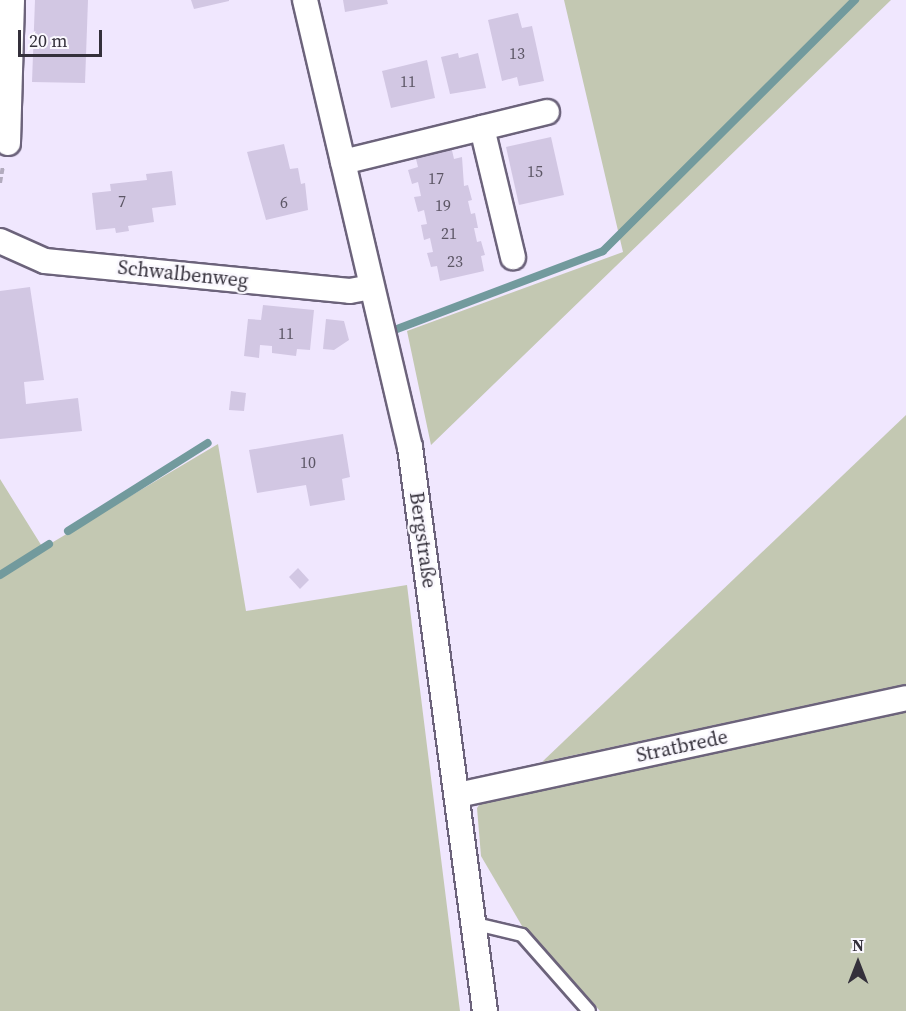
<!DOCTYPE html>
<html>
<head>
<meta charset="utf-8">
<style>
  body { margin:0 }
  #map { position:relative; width:906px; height:1011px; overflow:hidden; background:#f0e7fe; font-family:"Source Serif 4",serif }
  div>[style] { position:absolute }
  .green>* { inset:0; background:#c3c8b2 }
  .stream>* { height:8px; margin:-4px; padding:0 4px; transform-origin:4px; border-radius:4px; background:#729a9d }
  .building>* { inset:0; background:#d2c7e3 }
  .path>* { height:4px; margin-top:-2px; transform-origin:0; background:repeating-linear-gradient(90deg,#b2abbe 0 6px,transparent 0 9px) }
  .roads { filter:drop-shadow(2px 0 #6c637b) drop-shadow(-2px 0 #6c637b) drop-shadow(0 2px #6c637b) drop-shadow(0 -2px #6c637b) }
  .service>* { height:12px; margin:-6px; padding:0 6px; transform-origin:6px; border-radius:6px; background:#fff }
  .minor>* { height:24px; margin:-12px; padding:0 12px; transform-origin:12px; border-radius:12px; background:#fff }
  span { translate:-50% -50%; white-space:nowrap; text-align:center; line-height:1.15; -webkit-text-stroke:5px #faf8fe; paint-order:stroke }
  .number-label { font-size:16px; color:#5c5665 }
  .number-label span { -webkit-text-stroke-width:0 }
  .street-label { font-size:20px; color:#34303b }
  .north { position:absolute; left:828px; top:933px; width:60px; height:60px; -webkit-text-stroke:4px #faf8fe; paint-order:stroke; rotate:0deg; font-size:16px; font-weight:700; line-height:24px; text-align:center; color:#34303b }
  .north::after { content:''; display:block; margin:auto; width:21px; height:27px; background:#34303b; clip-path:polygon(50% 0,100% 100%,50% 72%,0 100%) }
  .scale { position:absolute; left:18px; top:30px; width:84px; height:27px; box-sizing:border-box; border:3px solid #34303b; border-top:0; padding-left:8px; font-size:18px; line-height:21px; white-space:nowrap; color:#34303b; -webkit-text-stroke:4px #faf8fe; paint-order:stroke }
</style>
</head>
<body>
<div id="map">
  <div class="green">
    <i style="clip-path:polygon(564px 0,891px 0,431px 445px,407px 331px,623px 252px)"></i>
    <i style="clip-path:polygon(906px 415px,906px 684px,542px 762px)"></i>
    <i style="clip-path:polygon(218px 444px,246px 611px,407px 585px,460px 1011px,0 1011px,0 479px,43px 548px)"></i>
    <i style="clip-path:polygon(906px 707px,906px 1011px,600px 1011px,522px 926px,481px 856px,477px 808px,485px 797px)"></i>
  </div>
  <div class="stream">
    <i style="left:397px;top:329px;width:220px;rotate:-20.7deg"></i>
    <i style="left:603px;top:251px;width:356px;rotate:-44.9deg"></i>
    <i style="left:68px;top:531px;width:165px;rotate:-32.2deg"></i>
    <i style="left:0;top:575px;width:58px;rotate:-32.3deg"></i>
  </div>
  <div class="building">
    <i style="clip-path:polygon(35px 0,88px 0,85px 83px,32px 82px)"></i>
    <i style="clip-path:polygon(191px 0,229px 0,229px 1px,194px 9px)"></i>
    <i style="clip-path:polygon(343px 0,387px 0,388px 4px,345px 12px)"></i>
    <i style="clip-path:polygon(518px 13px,522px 28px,532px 26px,544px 81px,519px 86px,517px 77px,502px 81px,488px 20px)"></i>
    <i style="clip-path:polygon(458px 53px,459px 58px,478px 53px,486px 88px,450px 94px,441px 57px)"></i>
    <i style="clip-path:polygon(427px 60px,435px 98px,391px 108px,382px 71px)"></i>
    <i style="clip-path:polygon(551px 137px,564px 195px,519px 205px,506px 147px)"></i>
    <i style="clip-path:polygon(284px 144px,290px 169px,298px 168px,301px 184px,305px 183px,308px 210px,266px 220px,247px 152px)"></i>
    <i style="clip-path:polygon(451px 146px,454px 159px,462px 157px,464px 186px,468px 185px,472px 200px,468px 201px,471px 214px,475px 213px,478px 228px,474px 228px,477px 242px,481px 241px,485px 255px,481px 256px,484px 271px,440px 281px,437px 266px,431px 267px,427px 253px,433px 252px,430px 238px,424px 240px,421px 225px,427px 224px,424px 210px,418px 212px,414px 197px,421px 196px,418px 182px,412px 184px,408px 170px,418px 167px,415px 155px)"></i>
    <i style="clip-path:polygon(172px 171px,176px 205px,152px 208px,154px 222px,128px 226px,129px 231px,116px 233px,115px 228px,96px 230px,92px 193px,111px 191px,110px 184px,147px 180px,146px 174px)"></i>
    <i style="clip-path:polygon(30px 287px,44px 380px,24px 382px,26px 404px,78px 398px,82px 431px,0 439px,0 291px)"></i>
    <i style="clip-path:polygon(263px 305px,314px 310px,310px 350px,297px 349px,296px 356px,272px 353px,272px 346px,260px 345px,259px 358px,244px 356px,248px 319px,261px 320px)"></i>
    <i style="clip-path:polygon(326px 319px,344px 321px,349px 340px,334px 350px,323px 349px)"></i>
    <i style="clip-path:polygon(231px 391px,246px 393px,244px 411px,229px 410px)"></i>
    <i style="clip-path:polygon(343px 434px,350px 477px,342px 479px,345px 500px,310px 506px,306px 485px,257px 493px,249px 450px)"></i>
    <i style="clip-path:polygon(298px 568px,309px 580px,300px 589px,289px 577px)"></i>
  </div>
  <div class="path">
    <i style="left:0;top:183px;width:17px;rotate:-80deg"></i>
  </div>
  <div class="roads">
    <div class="service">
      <i style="left:476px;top:924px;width:47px;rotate:13.4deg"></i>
      <i style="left:522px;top:935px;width:101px;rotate:48.6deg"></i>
    </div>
    <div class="minor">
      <i style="left:305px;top:0;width:459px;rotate:76.8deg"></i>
      <i style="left:410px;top:447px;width:569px;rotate:82.43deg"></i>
      <i style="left:482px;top:128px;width:133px;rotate:76.5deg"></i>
      <i style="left:8px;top:143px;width:143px;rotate:-88.4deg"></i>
      <i style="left:343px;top:162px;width:210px;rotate:-13.8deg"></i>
      <i style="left:0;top:241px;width:49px;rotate:24deg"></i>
      <i style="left:45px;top:261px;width:306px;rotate:5.6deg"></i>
      <i style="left:350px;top:291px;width:20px;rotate:-11deg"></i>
      <i style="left:458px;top:795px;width:458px;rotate:-12.2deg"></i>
    </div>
  </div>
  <div class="number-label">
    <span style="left:517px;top:53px">13</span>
    <span style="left:408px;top:81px">11</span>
    <span style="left:535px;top:171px">15</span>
    <span style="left:436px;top:178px">17</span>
    <span style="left:122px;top:201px">7</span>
    <span style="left:284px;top:202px">6</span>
    <span style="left:443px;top:205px">19</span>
    <span style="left:449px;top:233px">21</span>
    <span style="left:455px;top:261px">23</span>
    <span style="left:286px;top:333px">11</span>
    <span style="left:308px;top:462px">10</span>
  </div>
  <div class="street-label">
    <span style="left:183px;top:274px;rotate:6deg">Schwalbenweg</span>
    <span style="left:423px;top:540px;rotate:82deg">Bergstraße</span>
    <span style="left:682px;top:746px;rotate:-12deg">Stratbrede</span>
  </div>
  <div class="north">N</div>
  <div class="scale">20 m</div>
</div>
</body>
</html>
